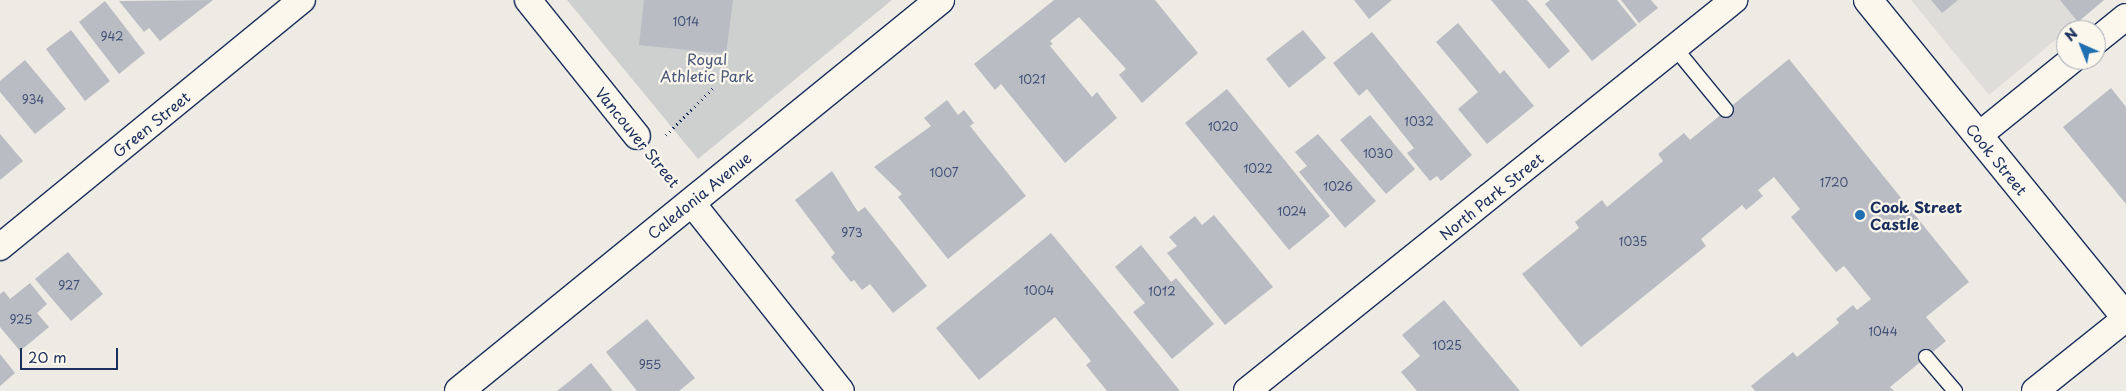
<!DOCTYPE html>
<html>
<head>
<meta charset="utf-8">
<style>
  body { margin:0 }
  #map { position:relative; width:2126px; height:391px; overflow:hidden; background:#eeebe4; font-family:"Playpen Sans",sans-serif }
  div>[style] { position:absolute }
  .built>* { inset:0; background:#deddda }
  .green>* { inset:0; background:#cecfcf }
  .building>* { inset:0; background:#b9bcc3 }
  .path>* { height:3px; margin-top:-1.5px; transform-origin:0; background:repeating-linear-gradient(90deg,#1b2f5e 0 1px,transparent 0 5px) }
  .roads { filter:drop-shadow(1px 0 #1b2f5e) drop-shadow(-1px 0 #1b2f5e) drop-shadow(0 1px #1b2f5e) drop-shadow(0 -1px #1b2f5e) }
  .lane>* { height:14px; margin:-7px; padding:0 7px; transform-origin:7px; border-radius:7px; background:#fbf7ec }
  .street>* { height:26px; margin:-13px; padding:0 13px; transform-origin:13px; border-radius:13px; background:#fbf7ec }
  .secondary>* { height:28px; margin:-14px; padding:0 14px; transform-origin:14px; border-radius:14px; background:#fbf7ec }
  .dots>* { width:14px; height:14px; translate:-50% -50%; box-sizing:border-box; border:2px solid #fbf7ec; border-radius:50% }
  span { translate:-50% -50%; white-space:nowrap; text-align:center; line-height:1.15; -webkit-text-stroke:4.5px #fbf7ec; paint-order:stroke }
  .number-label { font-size:12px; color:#425277 }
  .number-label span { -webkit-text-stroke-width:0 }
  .park-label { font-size:15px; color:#48577a }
  .street-label { font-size:15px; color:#1b2f5e }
  .poi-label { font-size:15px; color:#1b2f5e; font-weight:700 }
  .left { translate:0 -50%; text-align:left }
  .north { position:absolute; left:2056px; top:20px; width:50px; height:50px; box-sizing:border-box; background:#fbf7ec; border:1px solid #a1a7b3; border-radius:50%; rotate:316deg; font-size:14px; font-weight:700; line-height:20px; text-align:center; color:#1b2f5e }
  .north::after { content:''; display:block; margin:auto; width:18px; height:22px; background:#1f6fb2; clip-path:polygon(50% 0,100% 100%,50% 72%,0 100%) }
  .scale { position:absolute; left:20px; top:348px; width:98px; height:22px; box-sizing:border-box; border:2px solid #1b2f5e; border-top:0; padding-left:6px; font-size:15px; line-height:18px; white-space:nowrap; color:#1b2f5e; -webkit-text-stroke:4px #fbf7ec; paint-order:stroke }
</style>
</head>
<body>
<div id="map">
  <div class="built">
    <i style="clip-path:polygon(1911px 0,2104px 0,1989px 95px)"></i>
  </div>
  <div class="green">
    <i style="clip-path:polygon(567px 0,892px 0,698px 159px)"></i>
  </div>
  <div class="building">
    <i style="clip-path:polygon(213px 0,160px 41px,149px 28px,144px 32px,119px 1px)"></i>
    <i style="clip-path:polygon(644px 0,733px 0,726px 54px,639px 45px)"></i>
    <i style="clip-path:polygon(1054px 0,1155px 0,1198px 53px,1142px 103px,1119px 75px,1126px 69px,1079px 17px,1050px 41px,1053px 44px,1050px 46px,1092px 97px,1097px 92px,1117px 118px,1065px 163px,1001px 84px,995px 90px,974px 64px)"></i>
    <i style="clip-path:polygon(1354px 0,1392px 0,1369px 19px)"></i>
    <i style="clip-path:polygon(1491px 0,1527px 0,1570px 51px,1549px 69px)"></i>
    <i style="clip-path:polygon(1550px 0,1617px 0,1637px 25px,1592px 61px,1545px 4px)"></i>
    <i style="clip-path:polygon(1621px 0,1651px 0,1658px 8px,1639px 23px)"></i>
    <i style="clip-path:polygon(1931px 0,1958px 0,1942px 13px)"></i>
    <i style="clip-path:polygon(2060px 0,2104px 0,2078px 22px)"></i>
    <i style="clip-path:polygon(105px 1px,145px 53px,119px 74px,79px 22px)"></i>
    <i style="clip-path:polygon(1458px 23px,1500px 74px,1504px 70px,1534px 106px,1487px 144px,1458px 109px,1478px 92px,1436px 42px)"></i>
    <i style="clip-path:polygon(71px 30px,110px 81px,85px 101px,46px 49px)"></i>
    <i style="clip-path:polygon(1303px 30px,1326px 58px,1289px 88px,1266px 59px)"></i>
    <i style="clip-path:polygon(1372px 32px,1472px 155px,1441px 181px,1437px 176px,1430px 181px,1407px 153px,1414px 148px,1367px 89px,1359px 96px,1333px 63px)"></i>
    <i style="clip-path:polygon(1789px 59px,1969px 282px,1926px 317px,1946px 341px,1890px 387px,1894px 391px,1755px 391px,1751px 386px,1793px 352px,1797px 357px,1839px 323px,1836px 319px,1853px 305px,1857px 310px,1871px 299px,1844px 266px,1836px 272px,1791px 217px,1800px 209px,1774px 177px,1758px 190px,1763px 196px,1746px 210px,1742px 205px,1701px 239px,1706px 246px,1581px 347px,1522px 274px,1579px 228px,1575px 222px,1602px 200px,1607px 207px,1663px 161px,1658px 154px,1684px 133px,1690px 140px)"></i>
    <i style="clip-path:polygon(25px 60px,66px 109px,35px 134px,0 92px,0 81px)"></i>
    <i style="clip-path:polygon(2111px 88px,2126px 107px,2126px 204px,2063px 127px)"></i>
    <i style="clip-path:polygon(1227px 89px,1330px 216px,1289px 250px,1185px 123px)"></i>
    <i style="clip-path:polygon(947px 100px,958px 115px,964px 110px,974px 123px,970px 126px,1026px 196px,948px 259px,898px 197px,902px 194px,874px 167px,931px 126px,924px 118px)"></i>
    <i style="clip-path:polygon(1370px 115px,1415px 169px,1386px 194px,1340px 140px)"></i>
    <i style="clip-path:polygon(0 134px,23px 161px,0 180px)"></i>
    <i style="clip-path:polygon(1318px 134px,1376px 201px,1345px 228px,1299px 172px,1307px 166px,1295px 152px)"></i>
    <i style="clip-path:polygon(832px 171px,858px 212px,865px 207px,927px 286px,893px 313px,870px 284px,862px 290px,854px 280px,851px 282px,831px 257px,835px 253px,795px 200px)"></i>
    <i style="clip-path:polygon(1214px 215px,1273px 287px,1225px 325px,1167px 253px,1177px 246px,1169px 237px,1195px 216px,1202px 225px)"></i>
    <i style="clip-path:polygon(1051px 233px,1130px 329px,1180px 391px,1107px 391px,1086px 365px,1091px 361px,1055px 317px,979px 380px,936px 328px)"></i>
    <i style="clip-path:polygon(1141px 245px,1171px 282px,1176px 278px,1214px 324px,1172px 359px,1133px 312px,1145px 303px,1115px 267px)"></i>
    <i style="clip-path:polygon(68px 252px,103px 294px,71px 321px,35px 279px)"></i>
    <i style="clip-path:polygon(30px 283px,47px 304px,37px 313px,49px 327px,20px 351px,0 327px,0 294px,4px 291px,10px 299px)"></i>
    <i style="clip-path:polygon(1444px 300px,1520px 391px,1417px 391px,1401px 372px,1420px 356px,1402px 335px)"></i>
    <i style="clip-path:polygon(647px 319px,695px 378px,679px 391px,637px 391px,606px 352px)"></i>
    <i style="clip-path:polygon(0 354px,15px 373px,0 386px)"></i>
    <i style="clip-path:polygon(591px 363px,613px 391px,557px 391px,571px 380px)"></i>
  </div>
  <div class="path">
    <i style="left:666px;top:135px;width:66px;rotate:-45deg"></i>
    <i style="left:655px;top:158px;width:26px;rotate:50deg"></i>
  </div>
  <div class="roads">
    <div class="lane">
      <i style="left:1675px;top:48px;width:80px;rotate:50.6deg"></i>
      <i style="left:1926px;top:357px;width:45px;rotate:49.5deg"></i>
    </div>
    <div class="street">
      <i style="left:528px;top:0;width:174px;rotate:51.3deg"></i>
      <i style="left:2096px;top:41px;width:38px;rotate:-39deg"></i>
      <i style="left:1978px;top:136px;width:121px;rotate:-39deg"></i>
      <i style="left:691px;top:202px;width:241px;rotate:51.6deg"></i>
      <i style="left:0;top:247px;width:390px;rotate:-39.3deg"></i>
      <i style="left:1247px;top:391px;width:625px;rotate:-38.76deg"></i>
      <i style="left:2035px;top:391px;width:117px;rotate:-38.7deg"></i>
    </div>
    <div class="secondary">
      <i style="left:1868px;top:0;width:409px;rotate:50.9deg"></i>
      <i style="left:459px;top:391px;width:620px;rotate:-39.11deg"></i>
    </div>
  </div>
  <div class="dots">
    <i style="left:1860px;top:215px;background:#1f6fb2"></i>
  </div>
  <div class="number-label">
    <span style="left:686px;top:22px">1014</span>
    <span style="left:112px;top:37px">942</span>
    <span style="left:1032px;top:80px">1021</span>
    <span style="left:33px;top:100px">934</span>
    <span style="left:1419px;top:122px">1032</span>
    <span style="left:1223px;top:127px">1020</span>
    <span style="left:1378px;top:154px">1030</span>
    <span style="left:1258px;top:169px">1022</span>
    <span style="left:944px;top:173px">1007</span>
    <span style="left:1834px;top:183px">1720</span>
    <span style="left:1338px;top:187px">1026</span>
    <span style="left:1292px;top:212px">1024</span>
    <span style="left:852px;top:233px">973</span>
    <span style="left:1633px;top:242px">1035</span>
    <span style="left:69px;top:286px">927</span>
    <span style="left:1039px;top:291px">1004</span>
    <span style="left:1162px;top:292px">1012</span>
    <span style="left:21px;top:320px">925</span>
    <span style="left:1883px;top:332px">1044</span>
    <span style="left:1447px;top:346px">1025</span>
    <span style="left:650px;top:365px">955</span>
  </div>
  <div class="park-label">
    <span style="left:707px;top:67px">Royal<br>Athletic Park</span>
  </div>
  <div class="street-label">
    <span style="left:151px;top:124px;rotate:-39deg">Green Street</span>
    <span style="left:638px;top:137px;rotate:51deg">Vancouver Street</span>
    <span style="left:1997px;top:159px;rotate:51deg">Cook Street</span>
    <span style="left:699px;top:195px;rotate:-39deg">Caledonia Avenue</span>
    <span style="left:1491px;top:196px;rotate:-39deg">North Park Street</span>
  </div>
  <div class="poi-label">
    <span class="left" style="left:1870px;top:215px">Cook Street<br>Castle</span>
  </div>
  <div class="north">N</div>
  <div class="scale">20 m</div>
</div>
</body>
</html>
